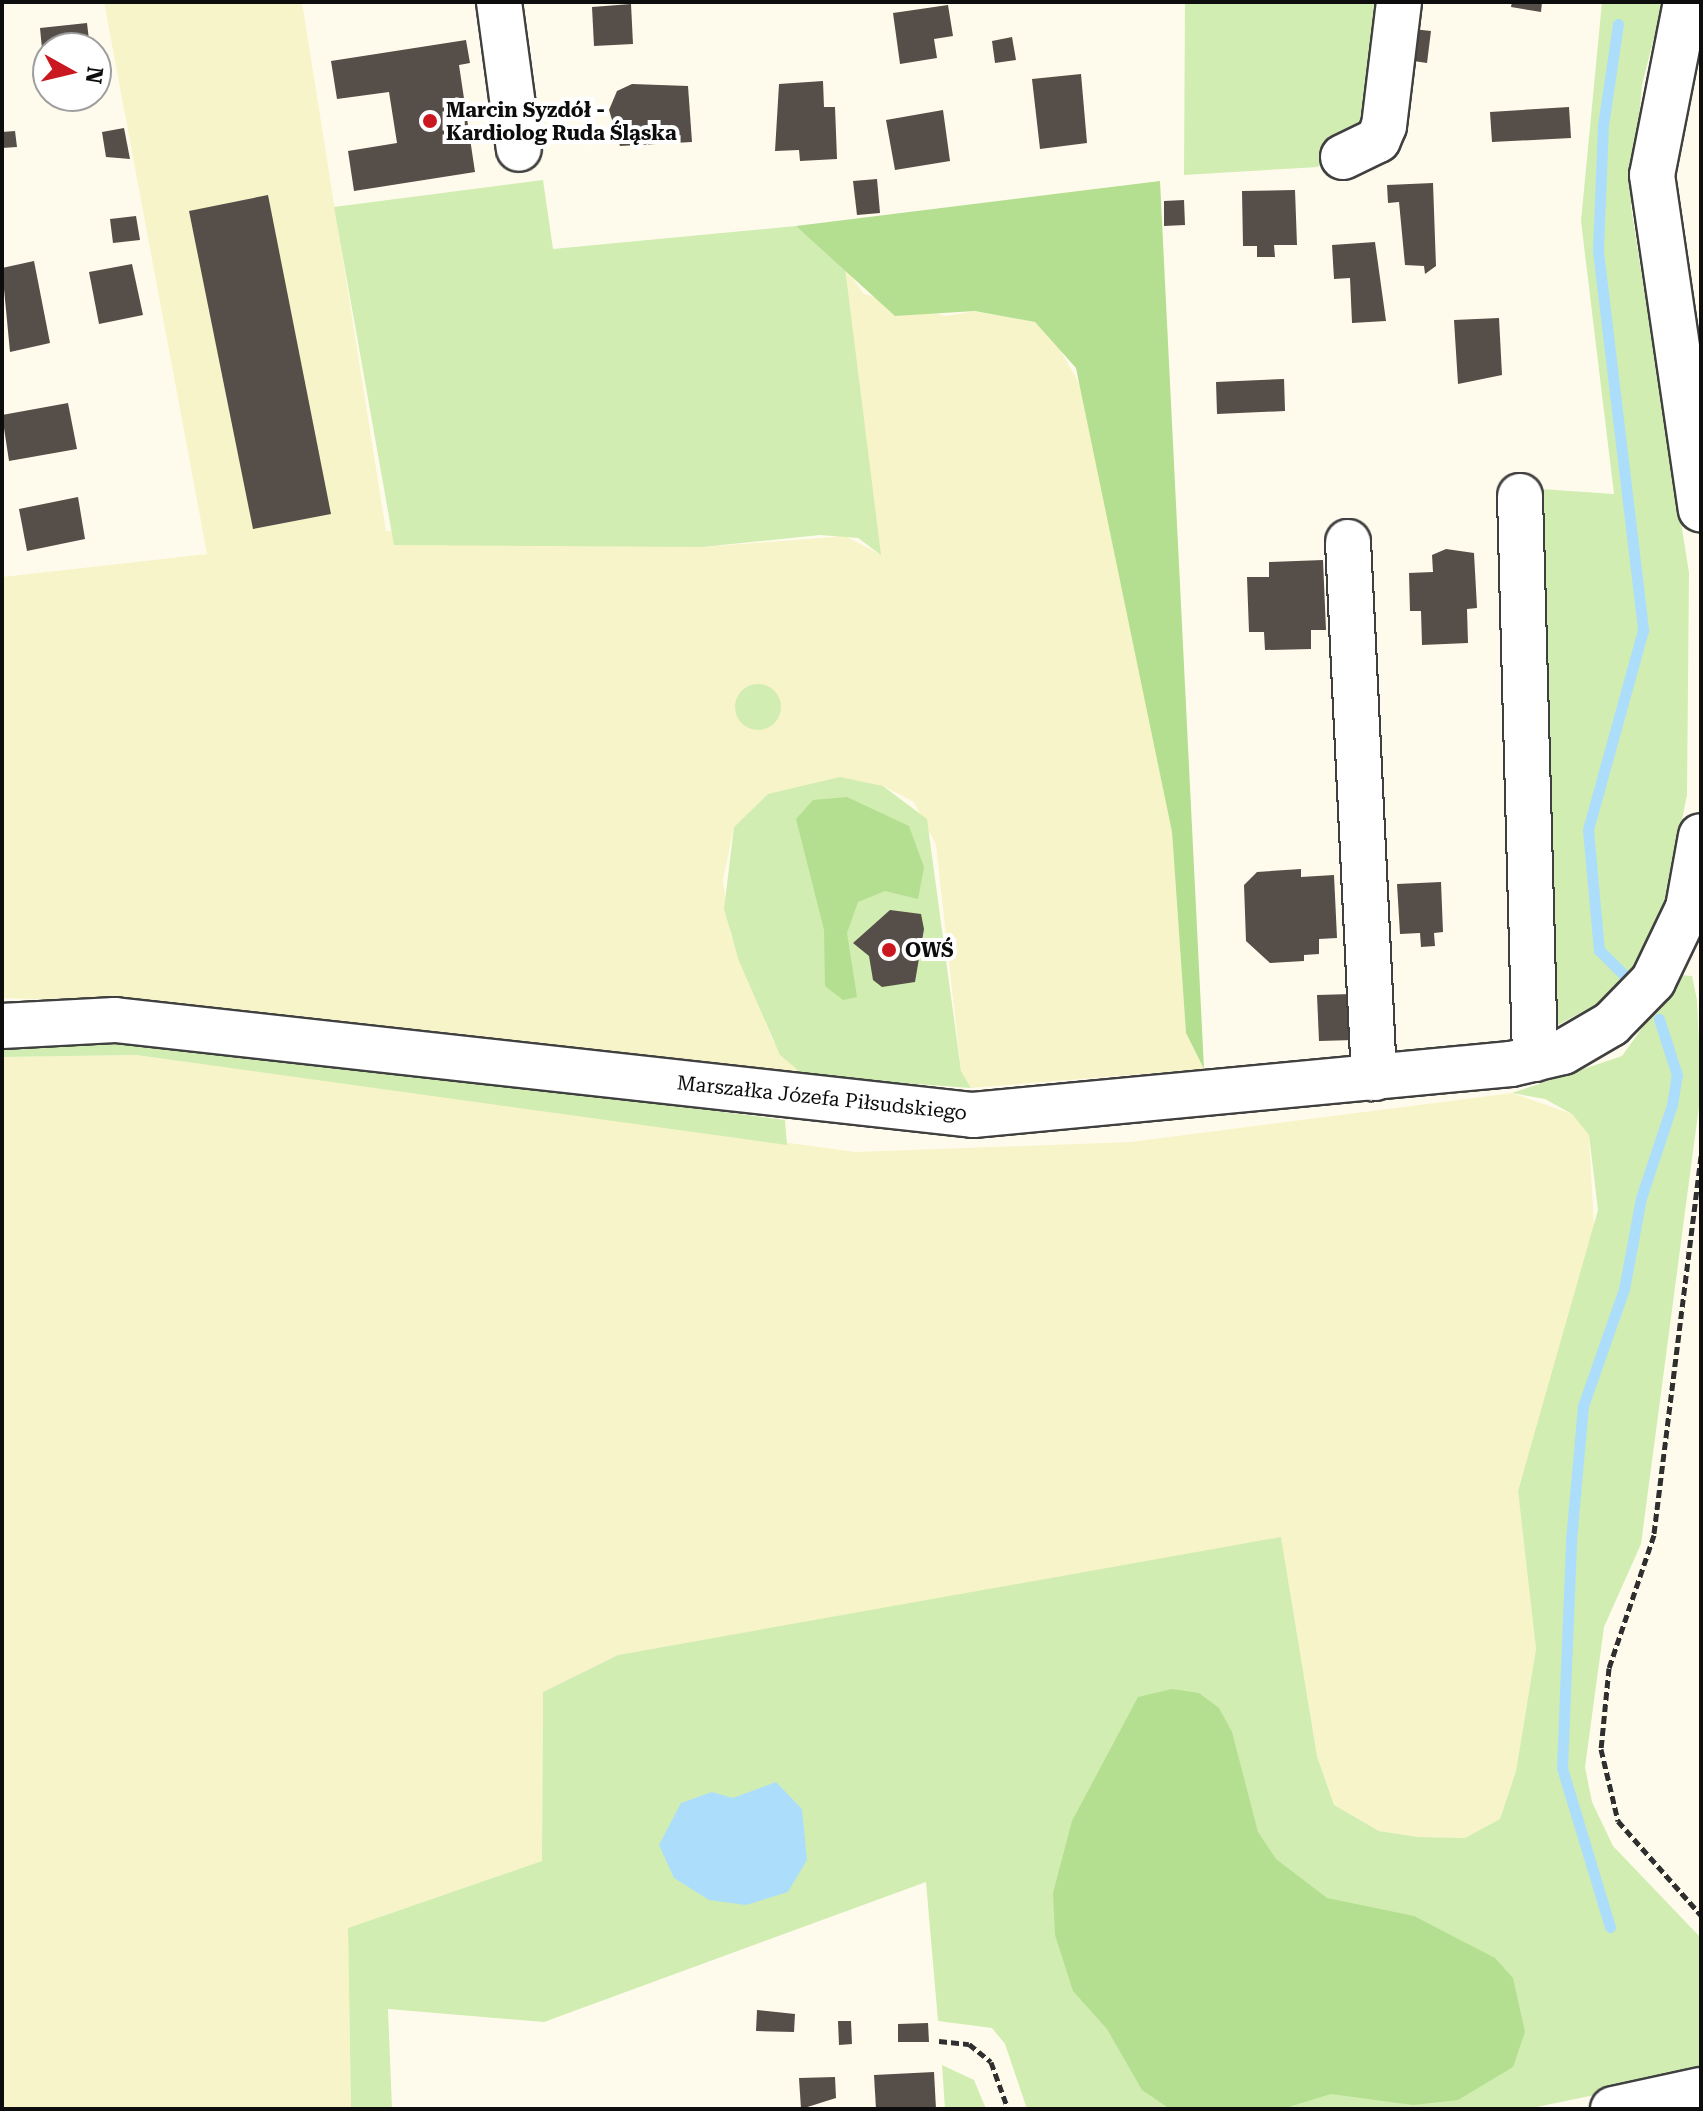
<!DOCTYPE html>
<html>
<head>
<meta charset="utf-8">
<style>
  body { margin:0 }
  #map { position:relative; width:1703px; height:2111px; overflow:hidden; background:#fffbec; font-family:"Roboto Serif",serif }
  div>[style] { position:absolute }
  .farmland>* { inset:0; background:#f8f4ca }
  .green>* { inset:0; background:#d1edb2 }
  .round { border-radius:50% }
  .forest>* { inset:0; background:#b4df90 }
  .water>* { inset:0; background:#acdefc }
  .stream>* { height:11px; margin:-5.5px; padding:0 5.5px; transform-origin:5.5px; border-radius:5.5px; background:#acdefc }
  .building>* { inset:0; background:#564e48 }
  .path>* { height:5px; margin-top:-2.5px; transform-origin:0; background:repeating-linear-gradient(90deg,#2f2f2f 0 8px,transparent 0 12px) }
  .roads { filter:drop-shadow(2px 0 #404040) drop-shadow(-2px 0 #404040) drop-shadow(0 2px #404040) drop-shadow(0 -2px #404040) }
  .minor>* { height:44px; margin:-22px; padding:0 22px; transform-origin:22px; border-radius:22px; background:#fff }
  .dots>* { width:22px; height:22px; translate:-50% -50%; box-sizing:border-box; border:4px solid #fff; border-radius:50% }
  span { translate:-50% -50%; white-space:nowrap; text-align:center; line-height:1.15; -webkit-text-stroke:8px #fff; paint-order:stroke }
  .poi-label { font-size:20px; color:#0d0d0d; font-weight:700 }
  .left { translate:0 -50%; text-align:left }
  .street-label { font-size:20px; color:#0d0d0d }
  .frame { position:absolute; inset:0; border:4px solid #0d0d0d; pointer-events:none }
  .north { position:absolute; left:32px; top:32px; width:80px; height:80px; box-sizing:border-box; background:#fff; border:2px solid #9e9e9e; border-radius:50%; rotate:98deg; font-size:22px; font-weight:700; line-height:32px; text-align:center; color:#0d0d0d }
  .north::after { content:''; display:block; margin:auto; width:28px; height:36px; background:#c91820; clip-path:polygon(50% 0,100% 100%,50% 72%,0 100%) }
</style>
</head>
<body>
<div id="map">
  <div class="farmland">
    <i style="clip-path:polygon(104px 2px,302px 2px,386px 531px,702px 547px,845px 536px,880px 554px,845px 267px,864px 294px,946px 316px,975px 311px,1035px 322px,1054px 339px,1088px 399px,1110px 505px,1172px 832px,1186px 1033px,1204px 1069px,971px 1088px,961px 1071px,936px 845px,914px 802px,883px 786px,768px 794px,734px 827px,723px 880px,730px 933px,773px 1041px,805px 1076px,189px 1004px,2px 998px,2px 577px,207px 554px)"></i>
    <i style="clip-path:polygon(136px 1055px,856px 1152px,1130px 1142px,1512px 1093px,1572px 1114px,1589px 1135px,1595px 1242px,1518px 1490px,1536px 1649px,1516px 1771px,1500px 1819px,1465px 1838px,1418px 1837px,1379px 1831px,1334px 1805px,1317px 1756px,1281px 1538px,618px 1655px,543px 1692px,542px 1861px,348px 1928px,351px 2109px,2px 2109px,2px 1057px)"></i>
  </div>
  <div class="green">
    <i style="clip-path:polygon(1185px 2px,1389px 2px,1375px 122px,1318px 167px,1184px 175px)"></i>
    <i style="clip-path:polygon(1602px 2px,1663px 2px,1642px 85px,1631px 207px,1689px 573px,1687px 795px,1668px 890px,1645px 953px,1615px 994px,1556px 1026px,1541px 489px,1614px 494px,1581px 221px)"></i>
    <i style="clip-path:polygon(543px 180px,553px 249px,796px 226px,845px 267px,881px 555px,858px 538px,820px 535px,702px 547px,394px 545px,334px 207px)"></i>
    <i class="round" style="left:735px;top:684px;width:46px;height:46px"></i>
    <i style="clip-path:polygon(840px 777px,883px 786px,927px 819px,961px 1071px,971px 1088px,805px 1076px,780px 1055px,739px 961px,724px 909px,734px 827px,768px 794px)"></i>
    <i style="clip-path:polygon(1680px 975px,1692px 976px,1697px 1000px,1701px 1091px,1641px 1544px,1604px 1627px,1585px 1767px,1592px 1802px,1613px 1846px,1701px 1938px,1701px 2073px,1527px 2109px,1027px 2109px,1005px 2044px,992px 2028px,938px 2021px,926px 1882px,544px 2022px,388px 2009px,392px 2109px,351px 2109px,348px 1928px,542px 1861px,543px 1692px,618px 1655px,1281px 1537px,1317px 1756px,1334px 1805px,1379px 1831px,1418px 1837px,1465px 1838px,1500px 1819px,1516px 1771px,1536px 1649px,1518px 1491px,1598px 1210px,1589px 1135px,1572px 1114px,1545px 1099px,1512px 1093px,1622px 1056px)"></i>
    <i style="clip-path:polygon(151px 1038px,785px 1120px,787px 1145px,136px 1055px,2px 1057px,2px 1042px)"></i>
    <i style="clip-path:polygon(942px 2065px,974px 2080px,986px 2109px,945px 2109px)"></i>
  </div>
  <div class="forest">
    <i style="clip-path:polygon(1160px 181px,1204px 1069px,1186px 1033px,1172px 832px,1076px 368px,1035px 322px,975px 311px,895px 316px,796px 226px)"></i>
    <i style="clip-path:polygon(847px 797px,909px 826px,924px 867px,918px 899px,885px 891px,858px 902px,847px 933px,857px 997px,843px 1000px,825px 986px,824px 930px,796px 819px,813px 800px)"></i>
    <i style="clip-path:polygon(1172px 1689px,1199px 1693px,1219px 1708px,1232px 1732px,1258px 1832px,1276px 1859px,1327px 1898px,1414px 1916px,1495px 1958px,1513px 1978px,1525px 2032px,1513px 2067px,1458px 2100px,1413px 2105px,1331px 2094px,1282px 2109px,1170px 2109px,1142px 2090px,1107px 2029px,1073px 1991px,1055px 1935px,1053px 1893px,1072px 1821px,1138px 1697px)"></i>
  </div>
  <div class="water">
    <i style="clip-path:polygon(776px 1782px,802px 1809px,807px 1860px,788px 1892px,746px 1905px,709px 1900px,674px 1878px,659px 1845px,681px 1803px,712px 1792px,733px 1798px)"></i>
  </div>
  <div class="stream">
    <i style="left:1618px;top:24px;width:102px;rotate:98.4deg"></i>
    <i style="left:1603px;top:125px;width:126px;rotate:92.3deg"></i>
    <i style="left:1598px;top:251px;width:382px;rotate:83.2deg"></i>
    <i style="left:1643px;top:630px;width:207px;rotate:105.4deg"></i>
    <i style="left:1588px;top:830px;width:121px;rotate:84.8deg"></i>
    <i style="left:1599px;top:950px;width:35px;rotate:45deg"></i>
    <i style="left:1610px;top:1927px;width:166px;rotate:-106.8deg"></i>
    <i style="left:1562px;top:1768px;width:228px;rotate:-87.7deg"></i>
    <i style="left:1571px;top:1540px;width:135px;rotate:-84.9deg"></i>
    <i style="left:1583px;top:1406px;width:124px;rotate:-70.7deg"></i>
    <i style="left:1624px;top:1289px;width:93px;rotate:-79.4deg"></i>
    <i style="left:1641px;top:1198px;width:98px;rotate:-71.6deg"></i>
    <i style="left:1672px;top:1105px;width:30px;rotate:-81deg"></i>
    <i style="left:1677px;top:1075px;width:59px;rotate:-107.8deg"></i>
  </div>
  <div class="building">
    <i style="clip-path:polygon(1512px 2px,1542px 2px,1541px 12px,1511px 7px)"></i>
    <i style="clip-path:polygon(631px 4px,633px 44px,594px 46px,592px 7px)"></i>
    <i style="clip-path:polygon(948px 5px,953px 36px,934px 39px,937px 58px,900px 64px,893px 13px)"></i>
    <i style="clip-path:polygon(87px 23px,90px 48px,48px 48px,46px 91px,40px 28px)"></i>
    <i style="clip-path:polygon(1413px 29px,1431px 31px,1427px 63px,1407px 60px)"></i>
    <i style="clip-path:polygon(1012px 37px,1016px 60px,995px 63px,992px 41px)"></i>
    <i style="clip-path:polygon(466px 40px,470px 63px,459px 65px,475px 172px,354px 191px,348px 151px,397px 143px,389px 92px,337px 99px,331px 61px)"></i>
    <i style="clip-path:polygon(1081px 74px,1087px 143px,1040px 149px,1032px 79px)"></i>
    <i style="clip-path:polygon(823px 81px,824px 107px,835px 107px,837px 159px,800px 161px,799px 150px,775px 151px,779px 84px)"></i>
    <i style="clip-path:polygon(632px 84px,688px 86px,692px 142px,620px 146px,609px 110px,617px 91px)"></i>
    <i style="clip-path:polygon(1569px 107px,1571px 138px,1492px 142px,1490px 112px)"></i>
    <i style="clip-path:polygon(943px 110px,950px 161px,895px 170px,886px 120px)"></i>
    <i style="clip-path:polygon(124px 128px,130px 159px,106px 157px,102px 132px)"></i>
    <i style="clip-path:polygon(15px 131px,17px 147px,2px 148px,2px 132px)"></i>
    <i style="clip-path:polygon(877px 179px,880px 213px,857px 215px,853px 181px)"></i>
    <i style="clip-path:polygon(1433px 183px,1436px 266px,1425px 274px,1424px 266px,1405px 265px,1399px 202px,1388px 203px,1387px 185px)"></i>
    <i style="clip-path:polygon(1295px 190px,1297px 245px,1274px 245px,1275px 257px,1257px 257px,1257px 246px,1243px 246px,1242px 191px)"></i>
    <i style="clip-path:polygon(268px 195px,331px 514px,253px 529px,189px 211px)"></i>
    <i style="clip-path:polygon(1184px 200px,1185px 225px,1164px 226px,1164px 201px)"></i>
    <i style="clip-path:polygon(136px 216px,140px 240px,113px 243px,110px 219px)"></i>
    <i style="clip-path:polygon(1375px 242px,1386px 321px,1352px 323px,1350px 278px,1334px 279px,1332px 245px)"></i>
    <i style="clip-path:polygon(34px 261px,50px 343px,10px 352px,2px 268px)"></i>
    <i style="clip-path:polygon(132px 264px,143px 315px,99px 324px,89px 272px)"></i>
    <i style="clip-path:polygon(1499px 318px,1502px 375px,1458px 384px,1454px 320px)"></i>
    <i style="clip-path:polygon(1284px 379px,1285px 411px,1217px 414px,1216px 382px)"></i>
    <i style="clip-path:polygon(68px 403px,77px 449px,9px 461px,2px 415px)"></i>
    <i style="clip-path:polygon(78px 497px,85px 539px,27px 551px,19px 509px)"></i>
    <i style="clip-path:polygon(1446px 549px,1474px 553px,1477px 608px,1467px 609px,1468px 643px,1422px 645px,1421px 611px,1410px 611px,1409px 573px,1433px 572px,1432px 555px)"></i>
    <i style="clip-path:polygon(1323px 560px,1326px 630px,1311px 630px,1311px 649px,1265px 650px,1264px 632px,1249px 632px,1247px 577px,1269px 577px,1269px 562px)"></i>
    <i style="clip-path:polygon(1301px 869px,1301px 877px,1334px 875px,1337px 938px,1319px 939px,1319px 954px,1304px 955px,1304px 961px,1270px 963px,1246px 941px,1244px 885px,1257px 872px)"></i>
    <i style="clip-path:polygon(1441px 882px,1443px 932px,1434px 933px,1435px 946px,1421px 947px,1420px 933px,1400px 934px,1397px 884px)"></i>
    <i style="clip-path:polygon(890px 910px,921px 914px,924px 929px,915px 982px,882px 987px,873px 980px,869px 956px,853px 943px)"></i>
    <i style="clip-path:polygon(1352px 994px,1354px 1040px,1319px 1041px,1317px 995px)"></i>
    <i style="clip-path:polygon(757px 2010px,795px 2014px,794px 2032px,756px 2031px)"></i>
    <i style="clip-path:polygon(838px 2021px,851px 2021px,852px 2044px,839px 2045px)"></i>
    <i style="clip-path:polygon(928px 2023px,929px 2042px,898px 2042px,898px 2024px)"></i>
    <i style="clip-path:polygon(934px 2072px,936px 2109px,876px 2109px,874px 2075px)"></i>
    <i style="clip-path:polygon(835px 2077px,836px 2098px,801px 2109px,799px 2078px)"></i>
  </div>
  <div class="path">
    <i style="left:1701px;top:1156px;width:382px;rotate:97.1deg"></i>
    <i style="left:1654px;top:1535px;width:140px;rotate:108.7deg"></i>
    <i style="left:1609px;top:1668px;width:81px;rotate:95.6deg"></i>
    <i style="left:1601px;top:1749px;width:74px;rotate:76.7deg"></i>
    <i style="left:1618px;top:1821px;width:125px;rotate:48.6deg"></i>
    <i style="left:939px;top:2041px;width:30px;rotate:6deg"></i>
    <i style="left:969px;top:2044px;width:28px;rotate:39deg"></i>
    <i style="left:991px;top:2062px;width:50px;rotate:70.1deg"></i>
  </div>
  <div class="roads">
    <div class="minor">
      <i style="left:499px;top:2px;width:148px;rotate:82.3deg"></i>
      <i style="left:1686px;top:2px;width:176px;rotate:101.1deg"></i>
      <i style="left:1652px;top:175px;width:338px;rotate:81.7deg"></i>
      <i style="left:1343px;top:157px;width:39px;rotate:-26deg"></i>
      <i style="left:1378px;top:140px;width:15px;rotate:-67deg"></i>
      <i style="left:1384px;top:126px;width:125px;rotate:-83.1deg"></i>
      <i style="left:1520px;top:496px;width:563px;rotate:88.47deg"></i>
      <i style="left:1348px;top:542px;width:537px;rotate:87.22deg"></i>
      <i style="left:2px;top:1026px;width:113px;rotate:-3deg"></i>
      <i style="left:115px;top:1020px;width:863px;rotate:6.32deg"></i>
      <i style="left:973px;top:1115px;width:540px;rotate:-5.42deg"></i>
      <i style="left:1511px;top:1064px;width:53px;rotate:-13deg"></i>
      <i style="left:1563px;top:1052px;width:56px;rotate:-30.3deg"></i>
      <i style="left:1611px;top:1024px;width:60px;rotate:-45.7deg"></i>
      <i style="left:1653px;top:981px;width:81px;rotate:-64.4deg"></i>
      <i style="left:1688px;top:908px;width:73px;rotate:-79.8deg"></i>
      <i style="left:1613px;top:2109px;width:90px;rotate:-12.2deg"></i>
    </div>
  </div>
  <div class="dots">
    <i style="left:430px;top:121px;background:#c91820"></i>
    <i style="left:889px;top:950px;background:#c91820"></i>
  </div>
  <div class="poi-label">
    <span class="left" style="left:446px;top:122px">Marcin Syzdół -<br>Kardiolog Ruda Śląska</span>
    <span class="left" style="left:905px;top:950px">OWŚ</span>
  </div>
  <div class="street-label">
    <span style="left:822px;top:1098px;rotate:6deg">Marszałka Józefa Piłsudskiego</span>
  </div>
  <div class="frame"></div>
  <div class="north">N</div>
</div>
</body>
</html>
